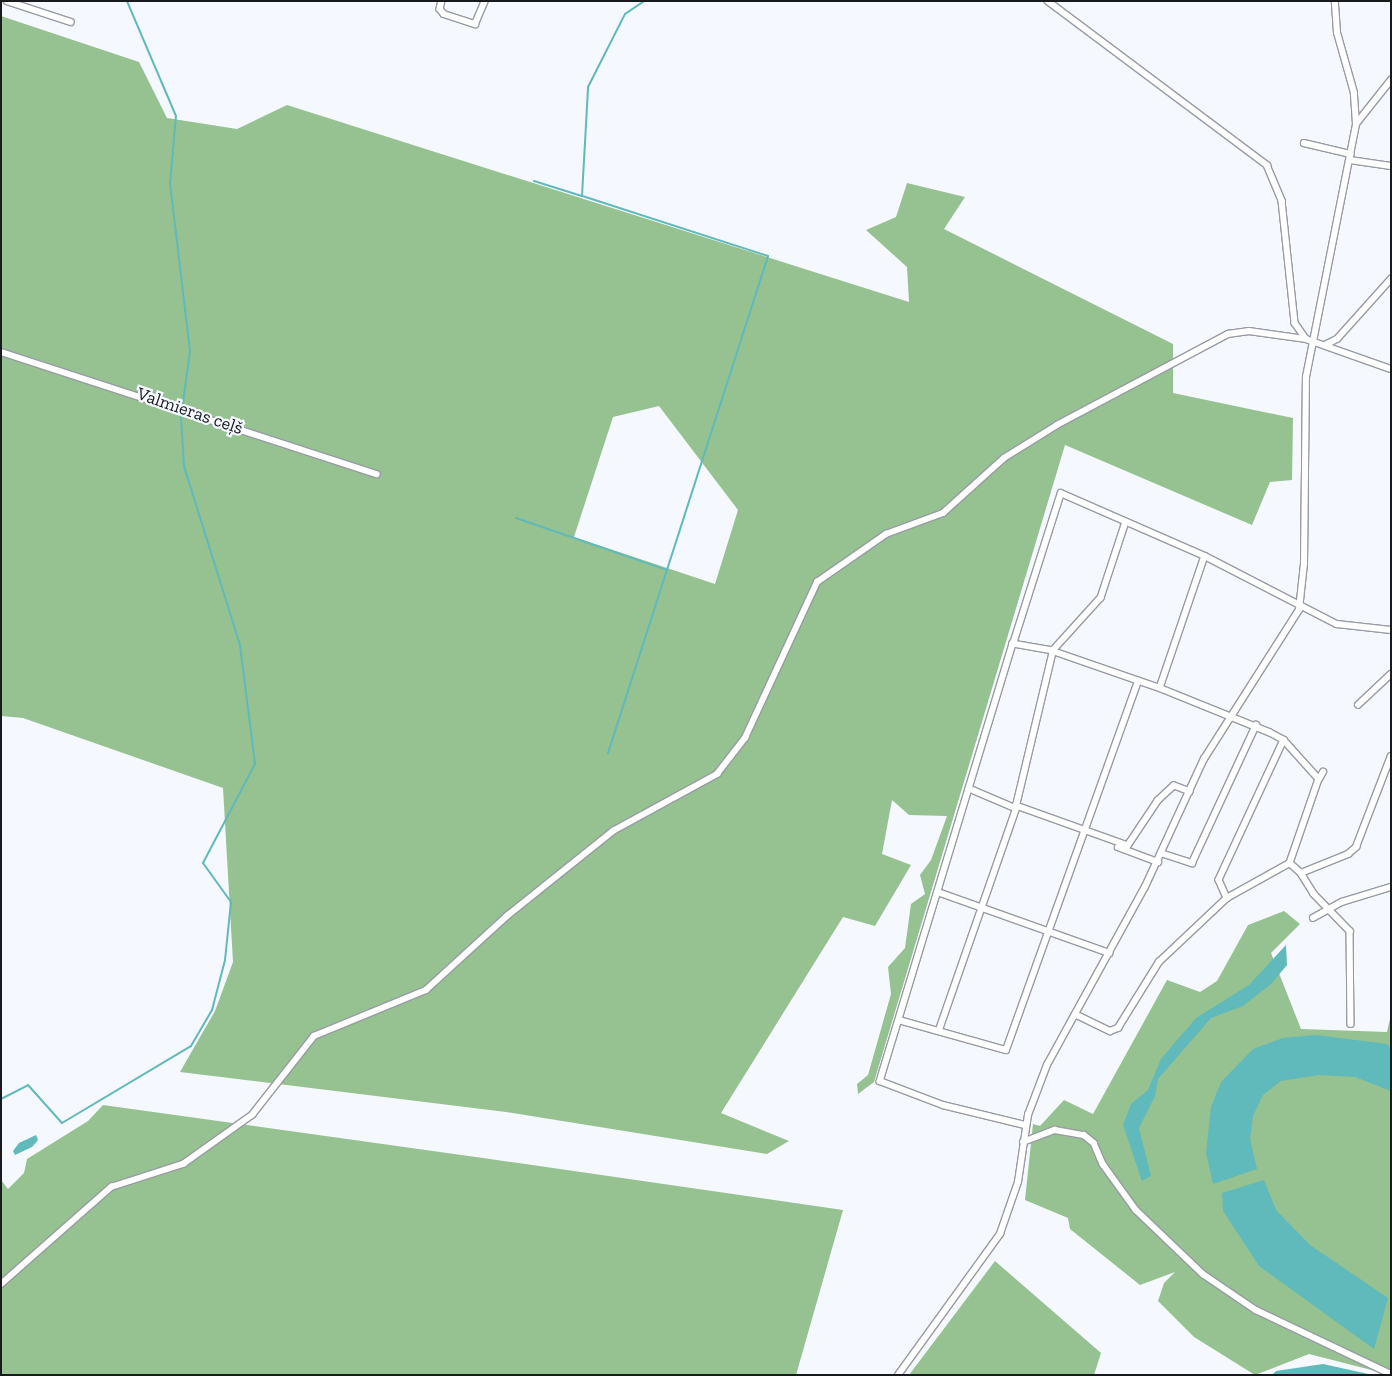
<!DOCTYPE html>
<html>
<head>
<meta charset="utf-8">
<style>
  body { margin:0 }
  #map { position:relative; width:1392px; height:1376px; overflow:hidden; background:#f5f8fe; font-family:"Zilla Slab",serif }
  div>[style] { position:absolute }
  .forest>* { inset:0; background:#95c290 }
  .water>* { inset:0; background:#60b9bb }
  .stream>* { height:2px; margin:-1px; padding:0 1px; transform-origin:1px; border-radius:1px; background:#60b9bb }
  .roads { filter:drop-shadow(1px 0 #989ba4) drop-shadow(-1px 0 #989ba4) drop-shadow(0 1px #989ba4) drop-shadow(0 -1px #989ba4) }
  .street>* { height:5.5px; margin:-2.75px; padding:0 2.75px; transform-origin:2.75px; border-radius:2.75px; background:#fff }
  span { translate:-50% -50%; white-space:nowrap; text-align:center; line-height:1.15; -webkit-text-stroke:4.5px #f5f8fe; paint-order:stroke }
  .street-label { font-size:18px; color:#191a1e }
  .frame { position:absolute; inset:0; border:2px solid #191a1e; pointer-events:none }
</style>
</head>
<body>
<div id="map">
  <div class="forest">
    <i style="clip-path:polygon(evenodd,1px 16px,139px 62px,167px 118px,237px 129px,287px 105px,909px 302px,907px 267px,866px 230px,896px 217px,907px 183px,965px 197px,944px 229px,1173px 344px,1173px 393px,1293px 418px,1292px 480px,1270px 482px,1252px 525px,1065px 445px,874px 1082px,858px 1094px,857px 1084px,868px 1075px,891px 994px,888px 967px,905px 948px,911px 904px,925px 894px,920px 875px,931px 860px,947px 816px,909px 815px,892px 800px,882px 854px,911px 865px,875px 926px,843px 917px,721px 1113px,789px 1141px,767px 1154px,506px 1112px,180px 1072px,215px 1011px,233px 962px,223px 788px,23px 718px,1px 716px,1px 16px,659px 406px,738px 510px,715px 584px,574px 537px,613px 417px,659px 406px)"></i>
    <i style="clip-path:polygon(1284px 911px,1300px 924px,1271px 953px,1301px 1029px,1387px 1032px,1391px 1014px,1391px 1375px,1309px 1354px,1255px 1375px,1194px 1337px,1158px 1301px,1164px 1283px,1175px 1272px,1140px 1285px,1070px 1229px,1068px 1218px,1025px 1200px,1033px 1124px,1040px 1126px,1064px 1100px,1093px 1114px,1167px 980px,1200px 992px,1217px 981px,1248px 925px)"></i>
    <i style="clip-path:polygon(103px 1105px,490px 1159px,843px 1210px,796px 1375px,1px 1375px,1px 1180px,8px 1189px,24px 1173px,27px 1159px,88px 1121px)"></i>
    <i style="clip-path:polygon(995px 1261px,1101px 1353px,1094px 1375px,909px 1375px)"></i>
  </div>
  <div class="water">
    <i style="clip-path:polygon(1286px 945px,1287px 965px,1271px 984px,1243px 1006px,1211px 1018px,1158px 1079px,1155px 1096px,1139px 1128px,1151px 1176px,1142px 1181px,1123px 1125px,1131px 1104px,1148px 1090px,1161px 1059px,1196px 1018px,1249px 985px)"></i>
    <i style="clip-path:polygon(1316px 1035px,1387px 1044px,1391px 1049px,1391px 1091px,1355px 1077px,1319px 1075px,1281px 1081px,1263px 1095px,1253px 1116px,1250px 1139px,1257px 1169px,1213px 1184px,1206px 1153px,1211px 1107px,1221px 1082px,1253px 1049px,1283px 1038px)"></i>
    <i style="clip-path:polygon(36px 1135px,38px 1140px,32px 1147px,15px 1155px,13px 1151px,19px 1143px)"></i>
    <i style="clip-path:polygon(1264px 1180px,1276px 1210px,1310px 1245px,1388px 1298px,1374px 1349px,1259px 1266px,1223px 1211px,1222px 1193px)"></i>
    <i style="clip-path:polygon(1323px 1364px,1373px 1375px,1272px 1375px,1276px 1371px)"></i>
  </div>
  <div class="stream">
    <i style="left:534px;top:181px;width:50px;rotate:17.4deg"></i>
    <i style="left:516px;top:518px;width:160px;rotate:19deg"></i>
    <i style="left:608px;top:753px;width:522px;rotate:-72.15deg"></i>
    <i style="left:768px;top:256px;width:195px;rotate:-162.1deg"></i>
    <i style="left:582px;top:196px;width:109px;rotate:-86.8deg"></i>
    <i style="left:588px;top:87px;width:82px;rotate:-63.1deg"></i>
    <i style="left:625px;top:14px;width:23px;rotate:-34deg"></i>
    <i style="left:1px;top:1099px;width:30px;rotate:-27deg"></i>
    <i style="left:28px;top:1085px;width:51px;rotate:48.2deg"></i>
    <i style="left:62px;top:1123px;width:150px;rotate:-30.8deg"></i>
    <i style="left:191px;top:1046px;width:42px;rotate:-59.7deg"></i>
    <i style="left:212px;top:1010px;width:52px;rotate:-75.4deg"></i>
    <i style="left:225px;top:960px;width:58px;rotate:-84.1deg"></i>
    <i style="left:231px;top:902px;width:48px;rotate:-125.7deg"></i>
    <i style="left:203px;top:863px;width:112px;rotate:-62.3deg"></i>
    <i style="left:255px;top:764px;width:120px;rotate:-97.2deg"></i>
    <i style="left:240px;top:645px;width:188px;rotate:-107.4deg"></i>
    <i style="left:184px;top:466px;width:49px;rotate:-93.5deg"></i>
    <i style="left:181px;top:417px;width:67px;rotate:-82.2deg"></i>
    <i style="left:190px;top:351px;width:168px;rotate:-96.8deg"></i>
    <i style="left:170px;top:184px;width:68px;rotate:-85deg"></i>
    <i style="left:176px;top:116px;width:125px;rotate:-113.1deg"></i>
  </div>
  <div class="roads">
    <div class="street">
      <i style="left:7px;top:1px;width:67px;rotate:18.2deg"></i>
      <i style="left:442px;top:1px;width:8px;rotate:104deg"></i>
      <i style="left:440px;top:9px;width:6px;rotate:51deg"></i>
      <i style="left:444px;top:14px;width:33px;rotate:18deg"></i>
      <i style="left:475px;top:24px;width:25px;rotate:-67deg"></i>
      <i style="left:1048px;top:1px;width:274px;rotate:36.8deg"></i>
      <i style="left:1267px;top:165px;width:39px;rotate:67deg"></i>
      <i style="left:1282px;top:201px;width:123px;rotate:83.9deg"></i>
      <i style="left:1295px;top:323px;width:19px;rotate:55deg"></i>
      <i style="left:1356px;top:124px;width:56px;rotate:-51.5deg"></i>
      <i style="left:1304px;top:143px;width:48px;rotate:13.2deg"></i>
      <i style="left:1350px;top:160px;width:41px;rotate:8.3deg"></i>
      <i style="left:1325px;top:345px;width:13px;rotate:-27deg"></i>
      <i style="left:1337px;top:339px;width:81px;rotate:-48deg"></i>
      <i style="left:1px;top:352px;width:395px;rotate:18deg"></i>
      <i style="left:1126px;top:522px;width:80px;rotate:108.2deg"></i>
      <i style="left:1101px;top:598px;width:72px;rotate:132.2deg"></i>
      <i style="left:1053px;top:651px;width:113px;rotate:19.1deg"></i>
      <i style="left:1205px;top:556px;width:139px;rotate:108.8deg"></i>
      <i style="left:1160px;top:688px;width:118px;rotate:22deg"></i>
      <i style="left:1269px;top:732px;width:17px;rotate:28deg"></i>
      <i style="left:1284px;top:740px;width:52px;rotate:48.1deg"></i>
      <i style="left:1319px;top:779px;width:8px;rotate:-60deg"></i>
      <i style="left:1013px;top:644px;width:457px;rotate:106.9deg"></i>
      <i style="left:880px;top:1081px;width:67px;rotate:20.9deg"></i>
      <i style="left:943px;top:1105px;width:84px;rotate:13.7deg"></i>
      <i style="left:1358px;top:705px;width:45px;rotate:-43.2deg"></i>
      <i style="left:1284px;top:740px;width:154px;rotate:114.9deg"></i>
      <i style="left:1219px;top:880px;width:20px;rotate:66deg"></i>
      <i style="left:1227px;top:898px;width:72px;rotate:-29.1deg"></i>
      <i style="left:1319px;top:779px;width:89px;rotate:109deg"></i>
      <i style="left:1290px;top:863px;width:15px;rotate:42deg"></i>
      <i style="left:1301px;top:873px;width:51px;rotate:-22deg"></i>
      <i style="left:1348px;top:854px;width:11px;rotate:-41deg"></i>
      <i style="left:1356px;top:847px;width:97px;rotate:-69deg"></i>
      <i style="left:1190px;top:792px;width:17px;rotate:-159deg"></i>
      <i style="left:1174px;top:786px;width:22px;rotate:137deg"></i>
      <i style="left:1158px;top:801px;width:54px;rotate:123.7deg"></i>
      <i style="left:1128px;top:846px;width:119px;rotate:-160.3deg"></i>
      <i style="left:1016px;top:806px;width:159px;rotate:-76.6deg"></i>
      <i style="left:1053px;top:651px;width:41px;rotate:-170.1deg"></i>
      <i style="left:1013px;top:644px;width:158px;rotate:-72.4deg"></i>
      <i style="left:1061px;top:493px;width:157px;rotate:23.6deg"></i>
      <i style="left:1205px;top:556px;width:148px;rotate:27.3deg"></i>
      <i style="left:1337px;top:624px;width:54px;rotate:6.3deg"></i>
      <i style="left:1118px;top:847px;width:43px;rotate:20.6deg"></i>
      <i style="left:1161px;top:853px;width:33px;rotate:18deg"></i>
      <i style="left:1192px;top:863px;width:152px;rotate:-65.1deg"></i>
      <i style="left:1301px;top:873px;width:25px;rotate:58deg"></i>
      <i style="left:1314px;top:894px;width:52px;rotate:45.8deg"></i>
      <i style="left:1350px;top:931px;width:93px;rotate:89.4deg"></i>
      <i style="left:938px;top:892px;width:182px;rotate:19.6deg"></i>
      <i style="left:1313px;top:918px;width:33px;rotate:-29deg"></i>
      <i style="left:1342px;top:902px;width:51px;rotate:-17deg"></i>
      <i style="left:1075px;top:1014px;width:39px;rotate:26deg"></i>
      <i style="left:1110px;top:1031px;width:9px;rotate:-21deg"></i>
      <i style="left:1118px;top:1028px;width:78px;rotate:-58.2deg"></i>
      <i style="left:1159px;top:962px;width:93px;rotate:-43.3deg"></i>
      <i style="left:899px;top:1020px;width:111px;rotate:15.7deg"></i>
      <i style="left:1006px;top:1050px;width:392px;rotate:-70.3deg"></i>
      <i style="left:939px;top:1030px;width:234px;rotate:-70.8deg"></i>
      <i style="left:1016px;top:809px;width:51px;rotate:-156.9deg"></i>
      <i style="left:1023px;top:1142px;width:34px;rotate:-21deg"></i>
      <i style="left:1055px;top:1130px;width:29px;rotate:10deg"></i>
      <i style="left:1084px;top:1135px;width:13px;rotate:39deg"></i>
      <i style="left:1094px;top:1143px;width:23px;rotate:67deg"></i>
      <i style="left:1103px;top:1164px;width:57px;rotate:54.3deg"></i>
      <i style="left:1136px;top:1210px;width:93px;rotate:43.7deg"></i>
      <i style="left:1203px;top:1274px;width:64px;rotate:34.2deg"></i>
      <i style="left:1256px;top:1310px;width:149px;rotate:25.4deg"></i>
      <i style="left:1px;top:1284px;width:147px;rotate:-41.4deg"></i>
      <i style="left:111px;top:1187px;width:76px;rotate:-17.7deg"></i>
      <i style="left:183px;top:1164px;width:85px;rotate:-35.4deg"></i>
      <i style="left:252px;top:1115px;width:100px;rotate:-51.9deg"></i>
      <i style="left:314px;top:1036px;width:121px;rotate:-22.3deg"></i>
      <i style="left:426px;top:990px;width:110px;rotate:-42.4deg"></i>
      <i style="left:507px;top:916px;width:136px;rotate:-38.7deg"></i>
      <i style="left:613px;top:831px;width:119px;rotate:-28.7deg"></i>
      <i style="left:717px;top:774px;width:46px;rotate:-52.1deg"></i>
      <i style="left:745px;top:738px;width:172px;rotate:-65.2deg"></i>
      <i style="left:817px;top:582px;width:84px;rotate:-34.8deg"></i>
      <i style="left:886px;top:534px;width:61px;rotate:-20.2deg"></i>
      <i style="left:943px;top:513px;width:82px;rotate:-42deg"></i>
      <i style="left:1004px;top:458px;width:62px;rotate:-31.9deg"></i>
      <i style="left:1057px;top:425px;width:194px;rotate:-28deg"></i>
      <i style="left:1228px;top:334px;width:21px;rotate:-8deg"></i>
      <i style="left:1249px;top:331px;width:58px;rotate:8deg"></i>
      <i style="left:1306px;top:339px;width:90px;rotate:19.4deg"></i>
      <i style="left:898px;top:1375px;width:174px;rotate:-54.1deg"></i>
      <i style="left:1000px;top:1234px;width:55px;rotate:-70.9deg"></i>
      <i style="left:1018px;top:1182px;width:68px;rotate:-81.5deg"></i>
      <i style="left:1028px;top:1115px;width:53px;rotate:-69.2deg"></i>
      <i style="left:1047px;top:1065px;width:203px;rotate:-61.2deg"></i>
      <i style="left:1145px;top:887px;width:141px;rotate:-65.3deg"></i>
      <i style="left:1204px;top:759px;width:177px;rotate:-57.5deg"></i>
      <i style="left:1299px;top:610px;width:46px;rotate:-83.8deg"></i>
      <i style="left:1304px;top:564px;width:187px;rotate:-89.4deg"></i>
      <i style="left:1306px;top:377px;width:258px;rotate:-78.8deg"></i>
      <i style="left:1356px;top:124px;width:31px;rotate:-94deg"></i>
      <i style="left:1354px;top:93px;width:62px;rotate:-105.8deg"></i>
      <i style="left:1337px;top:33px;width:32px;rotate:-94deg"></i>
    </div>
  </div>
  <div class="street-label">
    <span style="left:190px;top:411px;rotate:19deg">Valmieras ceļš</span>
  </div>
  <div class="frame"></div>
</div>
</body>
</html>
